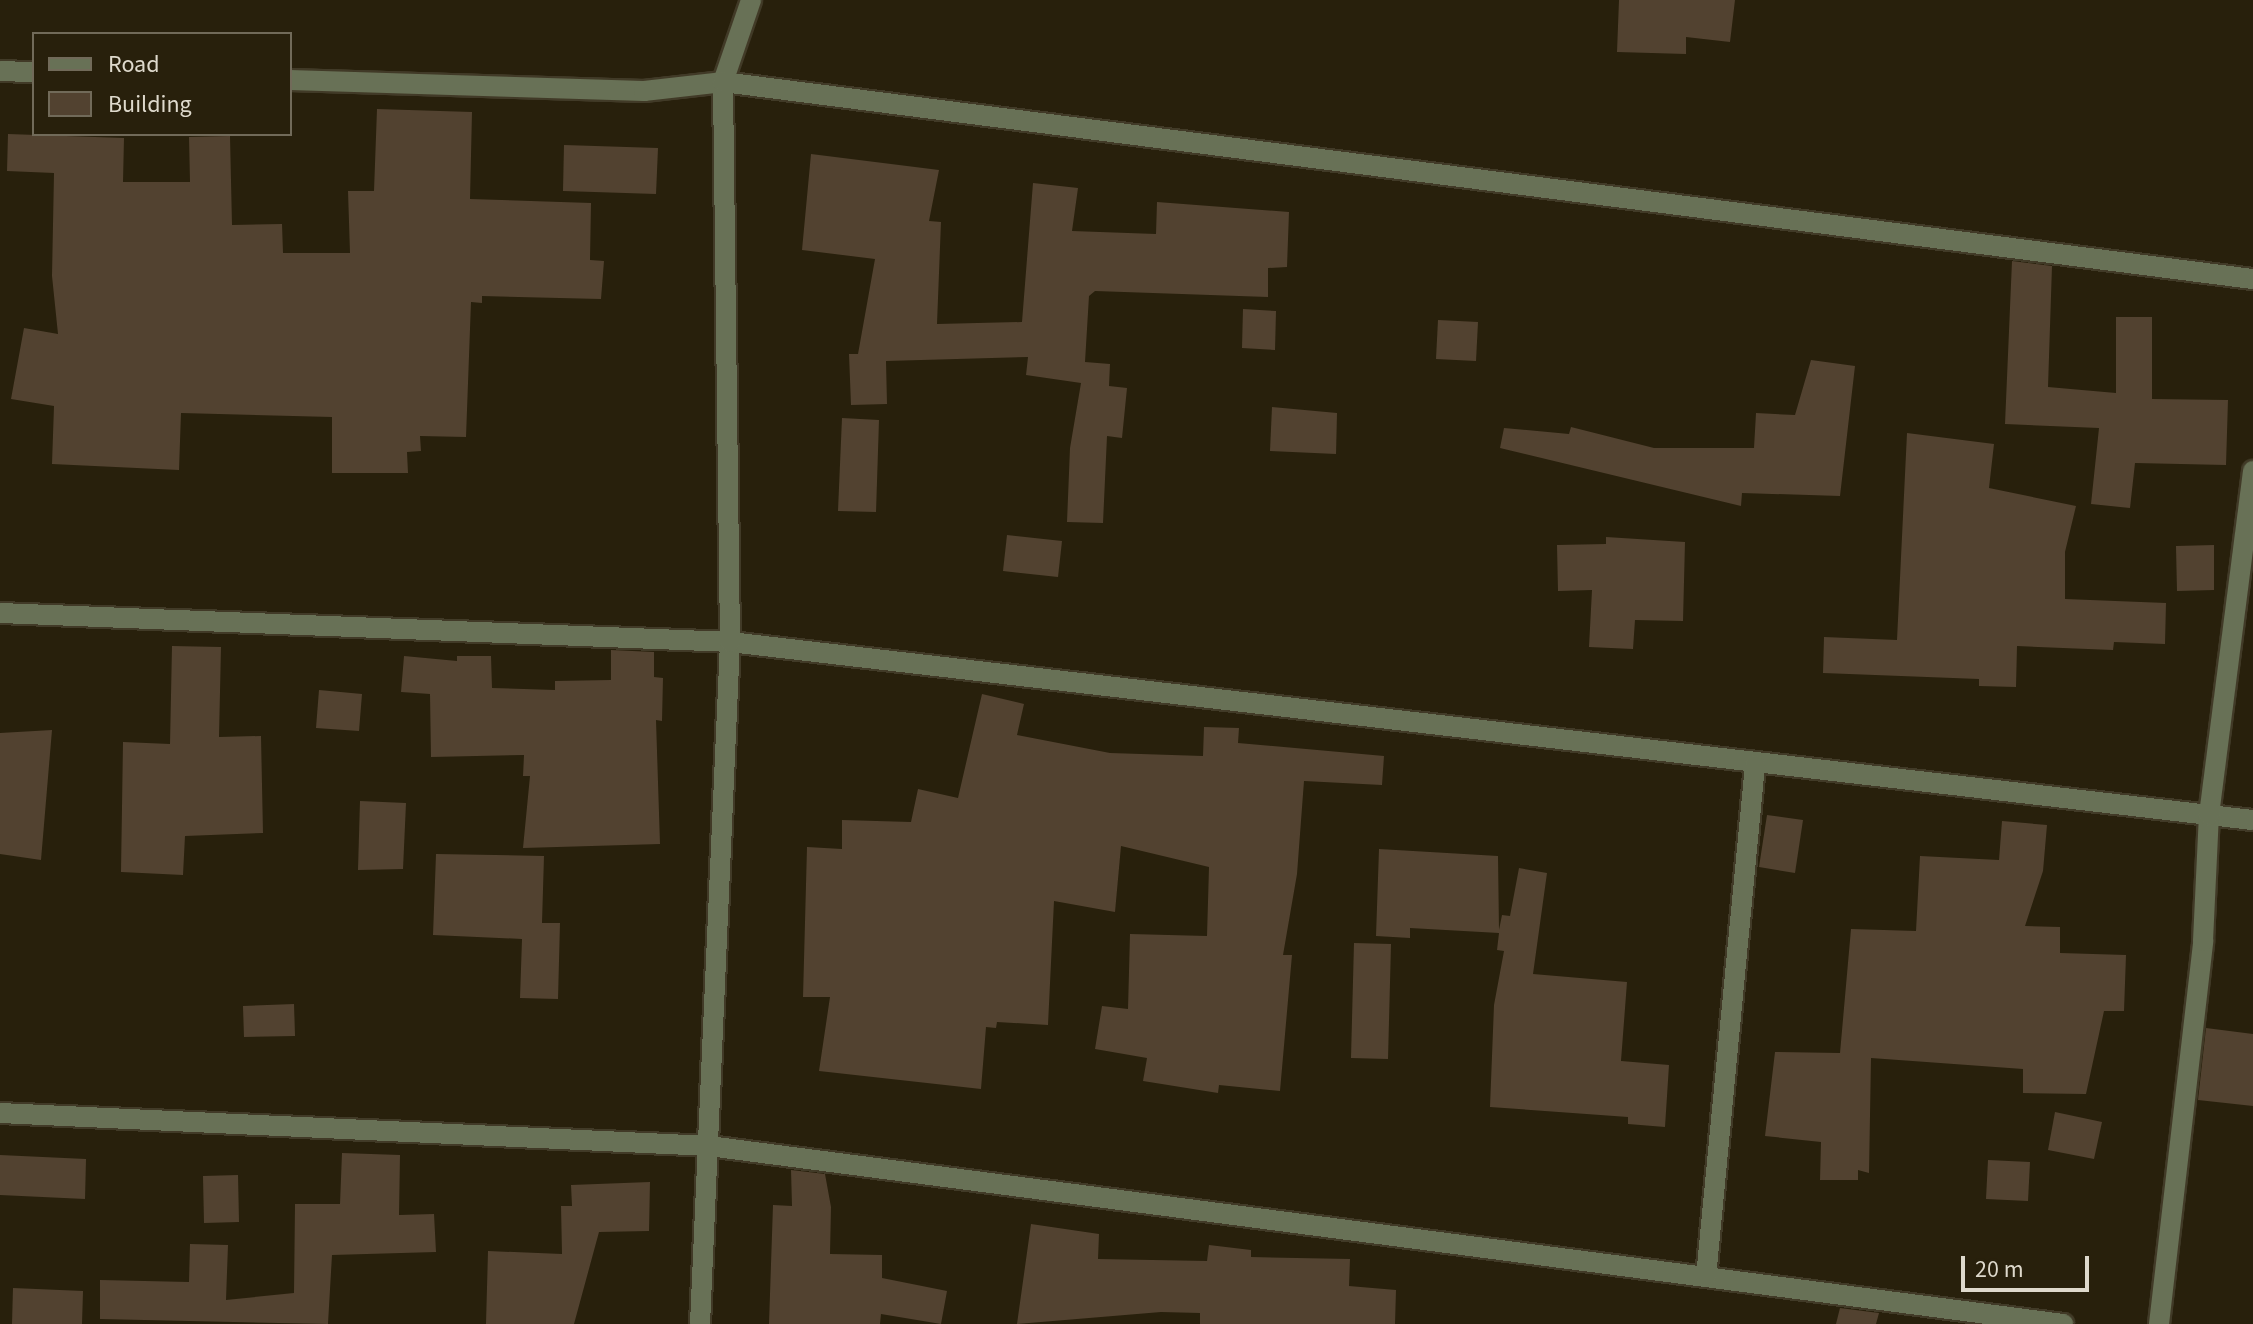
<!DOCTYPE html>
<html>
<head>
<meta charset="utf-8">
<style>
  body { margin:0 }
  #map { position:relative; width:2253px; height:1324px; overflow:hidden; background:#28200c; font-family:"Source Sans 3",sans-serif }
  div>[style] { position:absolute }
  .building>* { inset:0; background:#524230 }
  .roads { filter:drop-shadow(2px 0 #413a27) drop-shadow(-2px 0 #413a27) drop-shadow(0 2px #413a27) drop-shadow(0 -2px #413a27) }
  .minor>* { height:20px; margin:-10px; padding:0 10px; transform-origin:10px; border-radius:10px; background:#687156 }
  span { translate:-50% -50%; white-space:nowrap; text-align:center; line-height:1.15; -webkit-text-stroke:8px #28200c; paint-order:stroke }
  .legend { position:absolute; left:32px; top:32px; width:260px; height:104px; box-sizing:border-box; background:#28200c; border:2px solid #716a59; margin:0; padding:10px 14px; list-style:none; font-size:24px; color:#ded9cc }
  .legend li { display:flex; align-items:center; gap:16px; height:40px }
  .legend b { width:40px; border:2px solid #716a59 }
  .scale { position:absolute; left:1961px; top:1256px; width:128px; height:36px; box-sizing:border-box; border:4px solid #ded9cc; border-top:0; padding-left:10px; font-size:24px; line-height:28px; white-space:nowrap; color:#ded9cc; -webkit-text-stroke:6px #28200c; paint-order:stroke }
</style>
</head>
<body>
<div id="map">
  <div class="building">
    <i style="clip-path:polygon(1619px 0,1735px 0,1730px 42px,1686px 37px,1686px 54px,1617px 52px)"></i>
    <i style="clip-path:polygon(377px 109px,472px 112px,470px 199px,591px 203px,590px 260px,604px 261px,601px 299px,482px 296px,482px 303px,471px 302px,466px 437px,420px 436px,421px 451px,407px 452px,408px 473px,332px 473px,332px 417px,181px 413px,179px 470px,52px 464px,54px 406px,11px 399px,24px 328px,58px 334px,52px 276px,54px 173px,7px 171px,8px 134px,124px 138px,123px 182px,190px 182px,189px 137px,230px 136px,232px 225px,282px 224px,283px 253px,350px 253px,348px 191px,374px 191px)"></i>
    <i style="clip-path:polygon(564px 145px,658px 148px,656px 194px,563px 191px)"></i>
    <i style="clip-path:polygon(811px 154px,939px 170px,929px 221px,941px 222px,937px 324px,1022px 322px,1033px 183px,1078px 188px,1072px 231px,1156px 234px,1157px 202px,1289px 212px,1287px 267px,1268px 268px,1268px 297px,1095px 291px,1089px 296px,1085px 362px,1110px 364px,1109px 386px,1127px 388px,1122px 438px,1107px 436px,1103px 523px,1067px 522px,1070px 448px,1081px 383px,1026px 375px,1028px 357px,886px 361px,887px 404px,851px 405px,849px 354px,858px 354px,875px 259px,802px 250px)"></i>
    <i style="clip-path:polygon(2012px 261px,2052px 266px,2048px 387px,2116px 393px,2116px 317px,2152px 317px,2152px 399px,2228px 400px,2226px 465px,2135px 463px,2130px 508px,2091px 504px,2099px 428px,2005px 424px)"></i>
    <i style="clip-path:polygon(1243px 309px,1276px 311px,1275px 350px,1242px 348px)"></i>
    <i style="clip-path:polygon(1438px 320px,1478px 322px,1476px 361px,1436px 359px)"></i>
    <i style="clip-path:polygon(1811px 360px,1855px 366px,1840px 496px,1742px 493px,1741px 506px,1500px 448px,1504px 428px,1569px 434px,1571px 427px,1654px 448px,1754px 448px,1756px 413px,1795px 415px)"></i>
    <i style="clip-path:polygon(1272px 407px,1337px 413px,1336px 454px,1270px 451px)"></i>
    <i style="clip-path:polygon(842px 418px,879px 420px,876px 512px,838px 511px)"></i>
    <i style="clip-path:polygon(1907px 433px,1994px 444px,1989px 488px,2076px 506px,2065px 552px,2065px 599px,2166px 603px,2165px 644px,2114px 642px,2113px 650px,2017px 646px,2016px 687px,1979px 686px,1979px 679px,1823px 673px,1824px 637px,1897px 640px)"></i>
    <i style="clip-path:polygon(1007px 535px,1062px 541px,1058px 577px,1003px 571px)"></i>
    <i style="clip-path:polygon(1606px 537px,1685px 542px,1683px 621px,1635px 620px,1633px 649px,1589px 647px,1592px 590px,1558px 591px,1557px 545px,1606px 544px)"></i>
    <i style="clip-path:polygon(2214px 545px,2214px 590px,2177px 591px,2176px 546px)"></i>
    <i style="clip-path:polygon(172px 646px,221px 647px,219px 737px,261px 736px,263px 833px,185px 836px,183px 875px,121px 872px,123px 742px,170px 744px)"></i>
    <i style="clip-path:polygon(611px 650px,654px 652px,654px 677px,663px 678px,662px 721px,656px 720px,660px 844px,523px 848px,530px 776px,523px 776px,524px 755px,431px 757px,430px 694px,401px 692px,404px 656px,457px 661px,457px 656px,491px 656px,492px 688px,555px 690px,555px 681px,611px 680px)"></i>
    <i style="clip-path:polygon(319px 690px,362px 694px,359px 731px,316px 728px)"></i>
    <i style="clip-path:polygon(982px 694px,1024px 704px,1017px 735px,1110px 753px,1203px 756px,1204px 727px,1239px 728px,1238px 743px,1384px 756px,1382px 785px,1304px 781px,1297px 874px,1283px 955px,1292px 955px,1280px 1091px,1219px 1085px,1218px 1093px,1143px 1081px,1147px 1058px,1095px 1049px,1102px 1006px,1128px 1009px,1130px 934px,1207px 936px,1209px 867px,1121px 846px,1115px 912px,1054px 901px,1048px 1025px,997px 1022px,996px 1028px,986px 1027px,981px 1089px,819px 1071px,830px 997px,803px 997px,807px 847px,842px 849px,842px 820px,911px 822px,918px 789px,958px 798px)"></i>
    <i style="clip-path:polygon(52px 730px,41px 860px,0 854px,0 733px)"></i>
    <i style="clip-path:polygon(360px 801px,406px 803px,403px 869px,358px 870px)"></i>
    <i style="clip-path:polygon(1767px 815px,1803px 820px,1795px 873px,1759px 867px)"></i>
    <i style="clip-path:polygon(2002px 821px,2047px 825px,2043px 871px,2025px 926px,2060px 927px,2060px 953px,2126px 955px,2124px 1011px,2104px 1011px,2086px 1094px,2023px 1093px,2023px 1069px,1871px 1058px,1869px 1173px,1858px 1170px,1858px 1180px,1820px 1180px,1821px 1142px,1765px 1136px,1775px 1052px,1840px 1053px,1851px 929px,1916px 931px,1920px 856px,1999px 860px)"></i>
    <i style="clip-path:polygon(1379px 849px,1498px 856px,1499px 930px,1502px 915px,1510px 916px,1519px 868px,1547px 873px,1533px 974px,1627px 982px,1621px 1061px,1669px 1065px,1665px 1127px,1628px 1124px,1628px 1117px,1490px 1107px,1494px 1005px,1504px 951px,1497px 950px,1499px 933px,1410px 928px,1410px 938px,1376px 936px)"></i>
    <i style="clip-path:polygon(436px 854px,544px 856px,542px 923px,560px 923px,558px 999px,520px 998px,522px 939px,433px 935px)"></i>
    <i style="clip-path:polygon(1354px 943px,1391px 944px,1388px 1059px,1351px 1058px)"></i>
    <i style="clip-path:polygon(294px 1004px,295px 1036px,244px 1037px,243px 1006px)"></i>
    <i style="clip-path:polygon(2206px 1028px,2253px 1034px,2253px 1106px,2198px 1100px)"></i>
    <i style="clip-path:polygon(2055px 1112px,2102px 1122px,2094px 1159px,2048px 1150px)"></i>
    <i style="clip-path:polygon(342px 1153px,400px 1155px,399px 1215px,434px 1214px,436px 1252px,332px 1255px,328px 1324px,100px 1319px,100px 1280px,189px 1282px,190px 1244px,228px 1245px,226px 1300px,294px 1293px,295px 1204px,340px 1204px)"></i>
    <i style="clip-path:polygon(0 1155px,86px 1159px,85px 1199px,0 1195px)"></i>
    <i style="clip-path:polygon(1988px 1160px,2030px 1162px,2028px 1201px,1986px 1199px)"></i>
    <i style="clip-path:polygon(791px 1170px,825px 1174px,831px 1207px,830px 1254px,882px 1255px,882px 1278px,947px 1291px,941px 1324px,881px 1314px,880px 1324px,769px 1324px,773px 1205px,792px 1206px)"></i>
    <i style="clip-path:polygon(238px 1175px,239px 1222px,204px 1223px,203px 1176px)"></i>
    <i style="clip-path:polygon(650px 1182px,649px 1231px,599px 1232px,574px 1324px,486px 1324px,488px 1251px,562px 1254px,561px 1206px,572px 1206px,571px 1185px)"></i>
    <i style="clip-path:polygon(1031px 1224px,1099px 1234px,1098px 1259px,1207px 1261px,1209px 1245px,1251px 1250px,1251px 1257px,1350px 1259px,1349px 1286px,1396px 1290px,1395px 1324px,1200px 1324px,1200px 1313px,1161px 1312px,1017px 1324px)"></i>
    <i style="clip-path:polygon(13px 1288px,83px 1291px,82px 1324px,12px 1324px)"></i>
    <i style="clip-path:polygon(1840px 1308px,1879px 1313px,1876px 1324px,1836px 1324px)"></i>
  </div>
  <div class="roads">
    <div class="minor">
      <i style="left:0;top:71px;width:34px;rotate:2deg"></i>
      <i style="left:290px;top:80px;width:354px;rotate:1.8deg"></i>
      <i style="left:644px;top:91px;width:80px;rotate:-6.5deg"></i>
      <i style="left:723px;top:82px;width:87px;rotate:-71.1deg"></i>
      <i style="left:0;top:613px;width:731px;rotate:2.27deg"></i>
      <i style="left:730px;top:642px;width:1533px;rotate:6.67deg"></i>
      <i style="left:0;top:1113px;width:710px;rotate:2.66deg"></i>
      <i style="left:709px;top:1146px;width:1366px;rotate:7.49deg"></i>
      <i style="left:1706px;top:1277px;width:514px;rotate:-84.53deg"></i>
      <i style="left:700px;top:1324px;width:683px;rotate:-87.48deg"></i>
      <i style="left:730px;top:642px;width:560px;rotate:-90.72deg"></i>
      <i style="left:723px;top:82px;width:1543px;rotate:7.34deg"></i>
      <i style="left:2159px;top:1324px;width:386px;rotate:-83.4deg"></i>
      <i style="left:2203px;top:941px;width:126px;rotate:-87.3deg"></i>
      <i style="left:2209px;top:815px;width:347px;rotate:-82.7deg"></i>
    </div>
  </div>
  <ul class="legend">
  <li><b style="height:10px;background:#687156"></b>Road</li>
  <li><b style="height:22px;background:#524230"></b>Building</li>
  </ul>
  <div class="scale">20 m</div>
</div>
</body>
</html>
